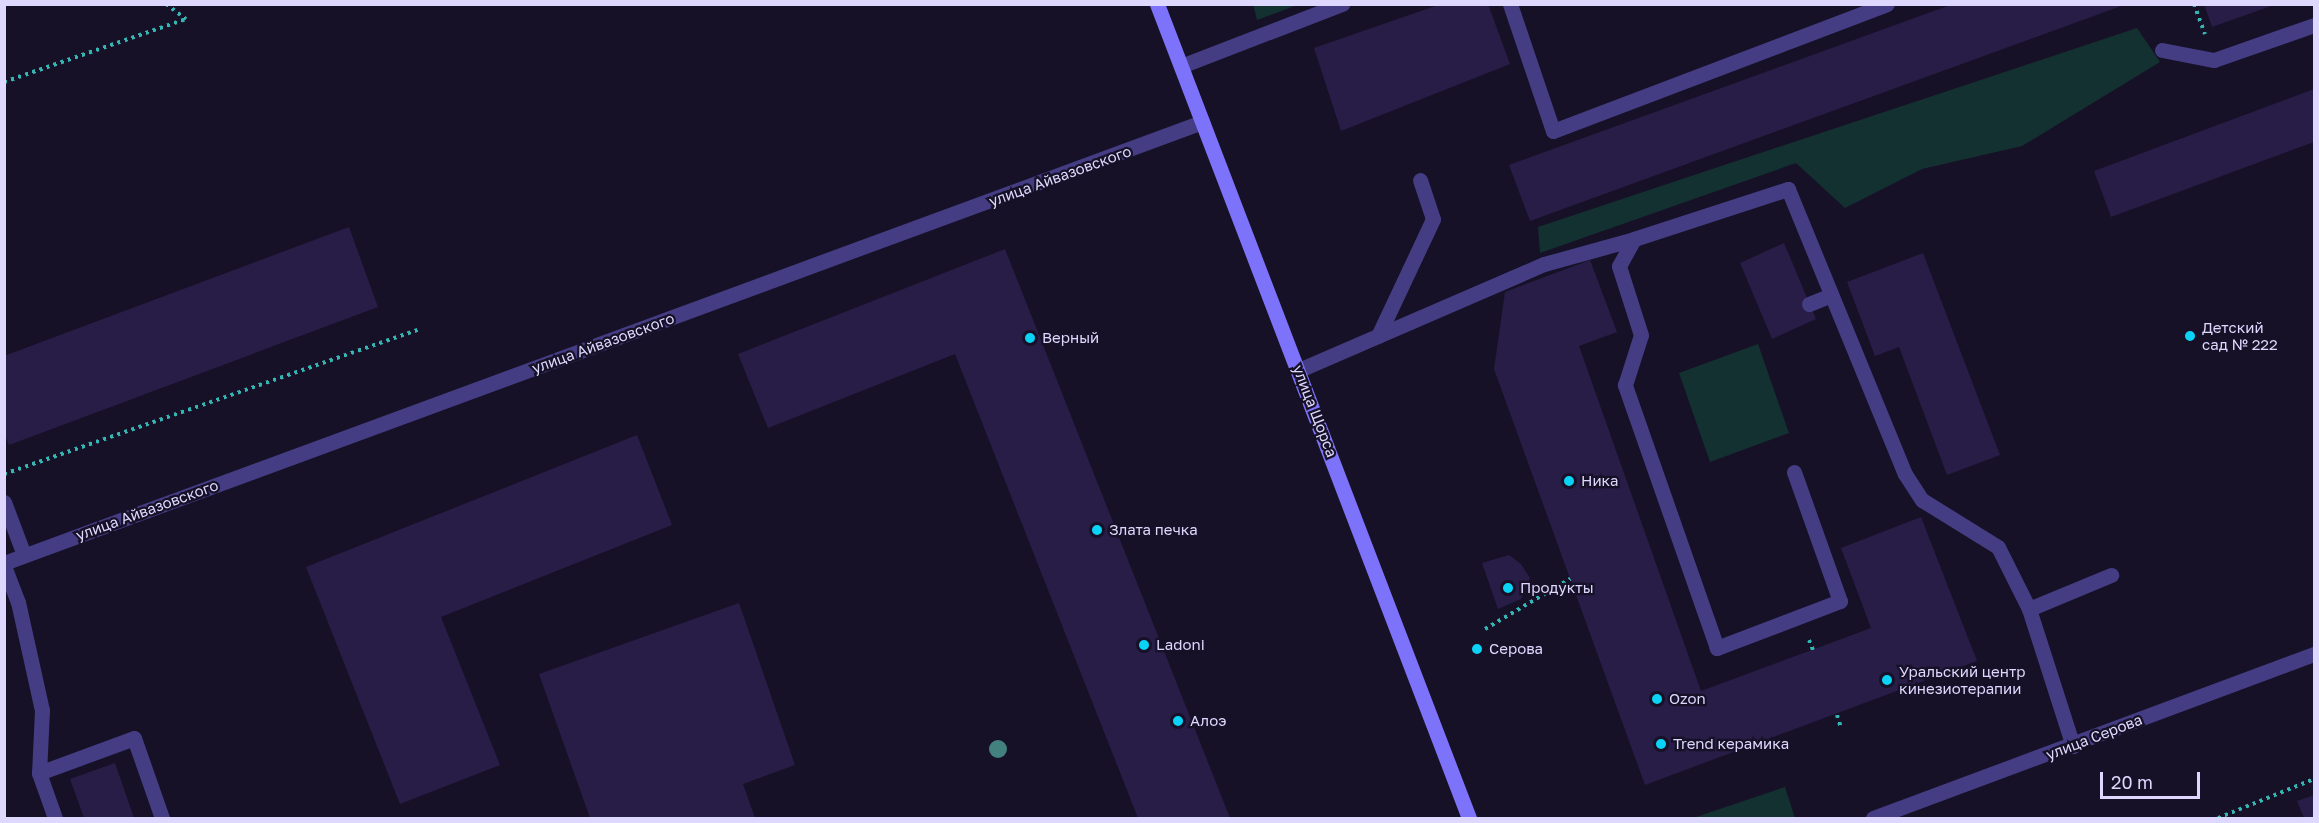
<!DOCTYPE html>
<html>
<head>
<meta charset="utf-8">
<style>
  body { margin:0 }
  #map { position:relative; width:2319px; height:823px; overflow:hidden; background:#161127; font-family:"Golos Text",sans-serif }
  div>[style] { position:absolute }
  .green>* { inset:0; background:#143131 }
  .building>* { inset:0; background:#281d47 }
  .path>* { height:4px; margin-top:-2px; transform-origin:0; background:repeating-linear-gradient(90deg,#34b6b4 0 3px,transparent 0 7.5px) }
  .service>* { height:15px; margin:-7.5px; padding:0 7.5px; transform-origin:7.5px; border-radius:7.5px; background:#443d84 }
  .minor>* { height:15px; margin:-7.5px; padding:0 7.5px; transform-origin:7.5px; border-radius:7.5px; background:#443d84 }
  .tertiary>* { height:15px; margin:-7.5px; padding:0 7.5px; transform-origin:7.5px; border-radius:7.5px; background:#443d84 }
  .secondary>* { height:15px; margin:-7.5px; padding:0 7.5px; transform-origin:7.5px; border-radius:7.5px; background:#7d73fa }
  .trees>* { width:18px; height:18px; margin:-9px; border-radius:50%; background:#42817e }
  .dots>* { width:16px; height:16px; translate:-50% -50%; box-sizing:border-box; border:3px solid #161127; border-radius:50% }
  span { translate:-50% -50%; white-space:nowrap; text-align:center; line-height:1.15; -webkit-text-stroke:4.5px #161127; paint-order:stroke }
  .street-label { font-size:15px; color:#ded8fe }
  .poi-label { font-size:15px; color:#ded8fe }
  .left { translate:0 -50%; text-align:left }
  .frame { position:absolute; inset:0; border:6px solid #ded8fe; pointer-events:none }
  .scale { position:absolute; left:2100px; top:772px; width:100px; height:27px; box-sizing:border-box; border:3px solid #ded8fe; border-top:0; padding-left:8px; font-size:18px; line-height:21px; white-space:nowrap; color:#ded8fe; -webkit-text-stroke:4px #161127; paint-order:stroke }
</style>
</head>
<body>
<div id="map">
  <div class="green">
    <i style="clip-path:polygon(1253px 4px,1297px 4px,1297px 5px,1257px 20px)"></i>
    <i style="clip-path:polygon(2137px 28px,2160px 62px,2022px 146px,1922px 169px,1845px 208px,1796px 163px,1540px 253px,1538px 227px)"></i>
    <i style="clip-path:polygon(1758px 344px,1789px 433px,1710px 462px,1679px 373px)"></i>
    <i style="clip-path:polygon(1785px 787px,1795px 818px,1693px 818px)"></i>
  </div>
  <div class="building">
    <i style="clip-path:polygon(1441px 4px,1488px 4px,1510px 64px,1341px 131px,1314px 48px)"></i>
    <i style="clip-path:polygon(1953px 4px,2124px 5px,1530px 221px,1509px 165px)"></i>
    <i style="clip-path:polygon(2204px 4px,2274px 4px,2274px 5px,2212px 27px)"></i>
    <i style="clip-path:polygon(2314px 89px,2314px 142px,2111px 217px,2094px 171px)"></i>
    <i style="clip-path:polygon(349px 227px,378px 307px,9px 445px,4px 433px,4px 356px)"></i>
    <i style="clip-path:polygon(1784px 243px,1816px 319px,1772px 339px,1740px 263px)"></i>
    <i style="clip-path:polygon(1005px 249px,1230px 818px,1138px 818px,955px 354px,768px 428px,738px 354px)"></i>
    <i style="clip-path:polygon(1923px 253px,2000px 455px,1947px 475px,1899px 347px,1875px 356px,1847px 282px)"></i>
    <i style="clip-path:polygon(1590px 260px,1617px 332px,1579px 346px,1701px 691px,1871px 628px,1841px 548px,1921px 517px,1977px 661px,1645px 785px,1494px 369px,1505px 292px)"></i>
    <i style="clip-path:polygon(637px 435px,672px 525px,441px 617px,500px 765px,400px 804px,306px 567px)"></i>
    <i style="clip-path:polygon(1509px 555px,1521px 564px,1530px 578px,1521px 599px,1498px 609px,1482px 563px)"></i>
    <i style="clip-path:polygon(739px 603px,795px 765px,743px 784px,755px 818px,590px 818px,539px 674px)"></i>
    <i style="clip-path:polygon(115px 763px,134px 818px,84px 818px,70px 779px)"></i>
    <i style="clip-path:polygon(2314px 795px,2314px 818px,2304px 818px,2297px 801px)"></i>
  </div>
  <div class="path">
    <i style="left:166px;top:4px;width:25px;rotate:37deg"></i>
    <i style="left:2194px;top:4px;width:32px;rotate:70deg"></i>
    <i style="left:4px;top:82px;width:193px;rotate:-19.1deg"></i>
    <i style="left:4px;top:474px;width:441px;rotate:-19.2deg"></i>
    <i style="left:1485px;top:629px;width:99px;rotate:-30.5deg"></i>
    <i style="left:1809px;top:640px;width:11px;rotate:68deg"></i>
    <i style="left:1837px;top:715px;width:14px;rotate:73deg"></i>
    <i style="left:2218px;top:818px;width:104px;rotate:-22.1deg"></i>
  </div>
  <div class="service">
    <i style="left:1510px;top:4px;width:134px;rotate:71.3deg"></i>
    <i style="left:1553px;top:131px;width:357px;rotate:-20.8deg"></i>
    <i style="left:2162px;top:50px;width:53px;rotate:10.9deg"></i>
    <i style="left:2214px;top:60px;width:106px;rotate:-19.3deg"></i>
    <i style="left:1181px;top:66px;width:173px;rotate:-21.1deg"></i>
    <i style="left:1809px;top:304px;width:24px;rotate:-22deg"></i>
    <i style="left:1378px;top:336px;width:129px;rotate:-64.8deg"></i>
    <i style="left:1433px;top:219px;width:41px;rotate:-108.4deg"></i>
    <i style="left:1299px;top:370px;width:267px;rotate:-23.4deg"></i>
    <i style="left:1544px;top:264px;width:93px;rotate:-15.5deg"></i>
    <i style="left:1794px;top:472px;width:137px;rotate:70.4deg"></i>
    <i style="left:1840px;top:601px;width:132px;rotate:159.1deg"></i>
    <i style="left:1717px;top:648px;width:279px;rotate:-109.3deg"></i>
    <i style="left:1625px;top:385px;width:52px;rotate:-72.3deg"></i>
    <i style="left:1641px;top:335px;width:72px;rotate:-107.7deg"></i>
    <i style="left:1619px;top:266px;width:31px;rotate:-61deg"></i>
    <i style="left:1634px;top:239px;width:162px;rotate:-18deg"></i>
    <i style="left:1788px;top:189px;width:308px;rotate:67.7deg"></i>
    <i style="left:1905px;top:474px;width:31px;rotate:57deg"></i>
    <i style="left:1922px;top:500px;width:89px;rotate:31.7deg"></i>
    <i style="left:1998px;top:547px;width:69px;rotate:63.4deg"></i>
    <i style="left:2029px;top:609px;width:144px;rotate:72.2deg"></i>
    <i style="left:4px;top:502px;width:57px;rotate:69.3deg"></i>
    <i style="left:4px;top:566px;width:39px;rotate:69deg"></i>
    <i style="left:18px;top:602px;width:111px;rotate:77.5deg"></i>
    <i style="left:42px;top:710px;width:63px;rotate:92.7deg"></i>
    <i style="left:2029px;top:609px;width:89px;rotate:-22.5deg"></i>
    <i style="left:55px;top:818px;width:48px;rotate:-109.6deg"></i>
    <i style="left:39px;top:773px;width:101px;rotate:-20.2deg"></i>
    <i style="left:134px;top:738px;width:85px;rotate:70.7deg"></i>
  </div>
  <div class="minor">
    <i style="left:4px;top:563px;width:1277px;rotate:-20.21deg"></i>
  </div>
  <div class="tertiary">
    <i style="left:1873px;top:818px;width:471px;rotate:-20.4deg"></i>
  </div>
  <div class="secondary">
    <i style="left:1157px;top:4px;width:872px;rotate:69.03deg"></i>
  </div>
  <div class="trees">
    <i style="left:998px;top:749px"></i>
  </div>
  <div class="dots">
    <i style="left:2190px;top:336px;background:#0bd3f6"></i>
    <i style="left:1030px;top:338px;background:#0bd3f6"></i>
    <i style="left:1569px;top:481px;background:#0bd3f6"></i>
    <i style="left:1097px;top:530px;background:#0bd3f6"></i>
    <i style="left:1508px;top:588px;background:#0bd3f6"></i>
    <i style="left:1144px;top:645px;background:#0bd3f6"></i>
    <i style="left:1477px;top:649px;background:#0bd3f6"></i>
    <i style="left:1887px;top:680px;background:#0bd3f6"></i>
    <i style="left:1657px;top:699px;background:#0bd3f6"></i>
    <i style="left:1178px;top:721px;background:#0bd3f6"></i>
    <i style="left:1661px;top:744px;background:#0bd3f6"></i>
  </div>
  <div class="street-label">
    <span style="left:1060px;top:176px;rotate:-20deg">улица Айвазовского</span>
    <span style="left:603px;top:343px;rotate:-20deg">улица Айвазовского</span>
    <span style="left:1315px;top:411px;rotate:69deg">улица Щорса</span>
    <span style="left:147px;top:510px;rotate:-20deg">улица Айвазовского</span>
    <span style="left:2094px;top:737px;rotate:-21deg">улица Серова</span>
  </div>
  <div class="poi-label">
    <span class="left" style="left:2202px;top:336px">Детский<br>сад № 222</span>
    <span class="left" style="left:1042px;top:338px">Верный</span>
    <span class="left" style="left:1581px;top:481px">Ника</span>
    <span class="left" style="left:1109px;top:530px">Злата печка</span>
    <span class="left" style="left:1520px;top:588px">Продукты</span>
    <span class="left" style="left:1156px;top:645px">Ladoni</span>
    <span class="left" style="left:1489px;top:649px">Серова</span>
    <span class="left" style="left:1899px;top:680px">Уральский центр<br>кинезиотерапии</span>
    <span class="left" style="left:1669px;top:699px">Ozon</span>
    <span class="left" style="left:1190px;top:721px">Алоэ</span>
    <span class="left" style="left:1673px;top:744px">Trend керамика</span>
  </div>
  <div class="frame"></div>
  <div class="scale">20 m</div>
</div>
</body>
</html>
